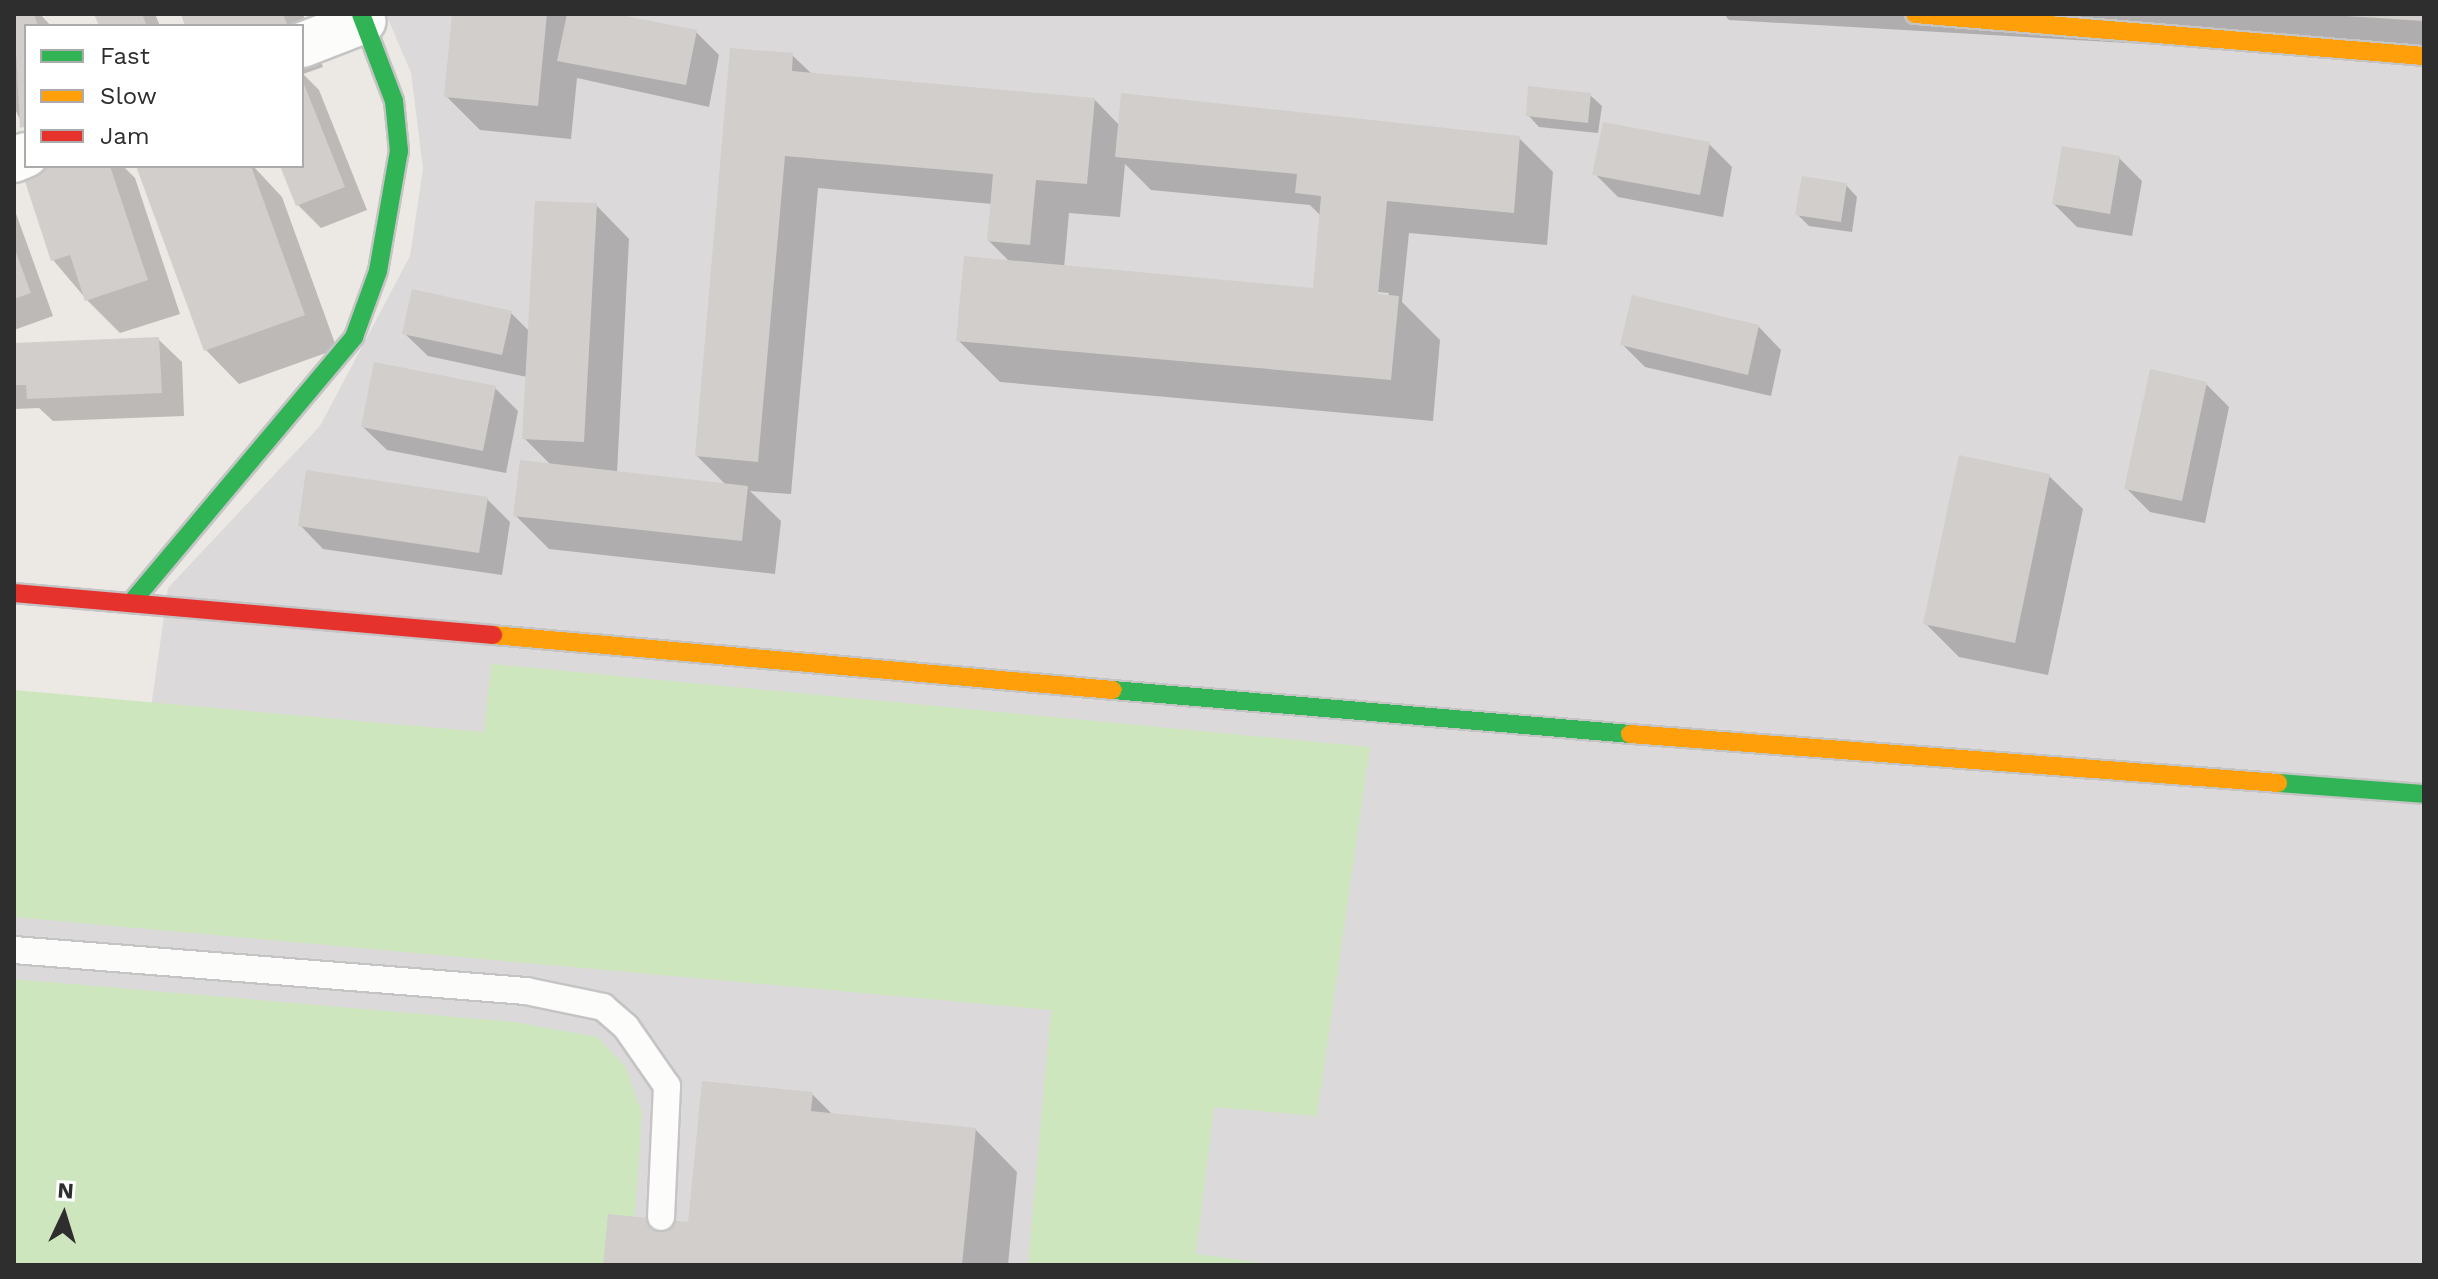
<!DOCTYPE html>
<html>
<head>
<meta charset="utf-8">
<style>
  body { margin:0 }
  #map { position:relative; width:2438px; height:1279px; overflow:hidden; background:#ece8e4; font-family:"Work Sans",sans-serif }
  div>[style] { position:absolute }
  .industrial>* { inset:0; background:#dcd9db }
  .green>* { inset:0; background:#cee6be }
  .shadow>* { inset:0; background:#0003 }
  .building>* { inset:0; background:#d1cecb }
  .roads { filter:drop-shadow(2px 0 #c5c4c5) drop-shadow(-2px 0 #c5c4c5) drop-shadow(0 2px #c5c4c5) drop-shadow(0 -2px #c5c4c5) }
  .lane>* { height:26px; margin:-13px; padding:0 13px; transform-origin:13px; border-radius:13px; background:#fcfcfb }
  .street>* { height:44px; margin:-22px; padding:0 22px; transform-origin:22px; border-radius:22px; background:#fcfcfb }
  .fast>* { height:18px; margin:-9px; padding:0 9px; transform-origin:9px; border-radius:9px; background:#30b455 }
  .slow>* { height:18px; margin:-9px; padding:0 9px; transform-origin:9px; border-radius:9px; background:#ff9f0a }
  .jam>* { height:18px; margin:-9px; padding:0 9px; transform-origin:9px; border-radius:9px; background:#e5322d }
  span { translate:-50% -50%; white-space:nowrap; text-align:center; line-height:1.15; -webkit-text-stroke:6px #fff; paint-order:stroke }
  .frame { position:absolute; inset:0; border:16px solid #2e2e2e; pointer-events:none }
  .legend { position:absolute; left:24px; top:24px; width:280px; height:144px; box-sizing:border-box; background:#fff; border:2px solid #ababab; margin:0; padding:10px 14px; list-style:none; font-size:24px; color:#2e2e2e }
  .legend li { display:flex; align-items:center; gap:16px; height:40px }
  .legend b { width:40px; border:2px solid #ababab }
  .north { position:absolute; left:24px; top:1175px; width:80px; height:80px; -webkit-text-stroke:6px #fff; paint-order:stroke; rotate:4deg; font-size:22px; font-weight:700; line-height:32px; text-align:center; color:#2e2e2e }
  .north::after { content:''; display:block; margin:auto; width:28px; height:36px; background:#2e2e2e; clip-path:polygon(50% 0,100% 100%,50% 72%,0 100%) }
</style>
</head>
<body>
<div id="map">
  <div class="industrial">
    <i style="clip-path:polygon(386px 14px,2424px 14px,2424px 1265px,14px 1265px,14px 896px,123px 905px,168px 588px,320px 426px,410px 256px,423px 169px,411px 73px)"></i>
  </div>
  <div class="green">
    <i style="clip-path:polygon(491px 664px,1370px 747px,1317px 1116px,1214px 1107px,1196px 1254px,1277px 1265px,1028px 1265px,1051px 1010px,14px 917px,14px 690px,484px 732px)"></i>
    <i style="clip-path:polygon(14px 979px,515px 1022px,597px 1037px,625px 1066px,642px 1113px,635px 1217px,603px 1265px,14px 1265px)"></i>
  </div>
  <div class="shadow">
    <i style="clip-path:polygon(14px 14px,40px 14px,51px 26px,26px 26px,26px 132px,14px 107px)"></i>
    <i style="clip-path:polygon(96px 14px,155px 14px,160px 26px,101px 26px)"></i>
    <i style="clip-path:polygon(183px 14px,303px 14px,323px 67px,303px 74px,319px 90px,367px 210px,321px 228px,298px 205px,282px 166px,302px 166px,302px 26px,188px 26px)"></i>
    <i style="clip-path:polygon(454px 14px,604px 14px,696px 32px,719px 55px,709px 107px,577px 78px,571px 139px,480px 130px,446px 96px)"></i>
    <i style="clip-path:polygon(1724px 14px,2424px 14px,2424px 60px,1729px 20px)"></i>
    <i style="clip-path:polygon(evenodd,792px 55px,813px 75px,1094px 99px,1120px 126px,1519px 138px,1553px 172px,1547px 245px,1409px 233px,1402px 302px,1440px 340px,1433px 421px,1000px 382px,958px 340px,1011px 263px,989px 241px,992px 204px,818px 188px,791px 494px,750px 491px,781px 521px,775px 574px,549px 549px,515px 515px,552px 466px,524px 438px,527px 377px,428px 356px,404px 333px,511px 313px,530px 332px,596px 205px,629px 239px,617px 473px,727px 486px,697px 456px,792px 55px,1125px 164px,1151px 190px,1310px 205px,1321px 216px,1314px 290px,1064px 268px,1069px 213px,1120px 217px,1125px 164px,792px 55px,1337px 288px,1389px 293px,1388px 297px,1337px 288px)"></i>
    <i style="clip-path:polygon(1590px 95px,1602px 106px,1598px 133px,1539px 127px,1528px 115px)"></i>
    <i style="clip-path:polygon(1709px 144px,1732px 167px,1723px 217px,1618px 197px,1595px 174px)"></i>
    <i style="clip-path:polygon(2119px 158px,2142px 181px,2132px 236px,2077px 227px,2054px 204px)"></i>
    <i style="clip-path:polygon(36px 166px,123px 166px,135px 178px,180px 314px,120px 333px,87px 300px,53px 260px)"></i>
    <i style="clip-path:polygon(138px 166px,253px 166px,282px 197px,337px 349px,239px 384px,206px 350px)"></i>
    <i style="clip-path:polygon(1846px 185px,1857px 197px,1852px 232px,1809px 226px,1797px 214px)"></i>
    <i style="clip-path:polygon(14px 208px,53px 316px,14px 330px)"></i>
    <i style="clip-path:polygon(1758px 326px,1781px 350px,1771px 396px,1645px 367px,1622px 344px)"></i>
    <i style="clip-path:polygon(158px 339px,182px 362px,184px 416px,53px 421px,39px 408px,14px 409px,14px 345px)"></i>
    <i style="clip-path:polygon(2206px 384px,2229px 407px,2205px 523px,2150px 512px,2126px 488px)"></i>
    <i style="clip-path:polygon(495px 388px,518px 411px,506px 473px,387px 450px,363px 427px)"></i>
    <i style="clip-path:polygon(2049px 476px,2083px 509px,2048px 675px,1959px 657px,1925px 623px)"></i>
    <i style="clip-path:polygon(487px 499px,510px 522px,502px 575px,323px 549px,300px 525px)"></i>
    <i style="clip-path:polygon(812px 1094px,833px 1115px,975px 1129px,1017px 1172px,1008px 1265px,605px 1265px,689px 1224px)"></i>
  </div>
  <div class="building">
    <i style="clip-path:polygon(14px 14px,34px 14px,38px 26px,26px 26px,26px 126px,20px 128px)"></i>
    <i style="clip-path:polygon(94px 14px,142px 14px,147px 26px,99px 26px)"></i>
    <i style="clip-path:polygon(181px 14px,283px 14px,288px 26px,185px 26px)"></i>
    <i style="clip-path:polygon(452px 14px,547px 14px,538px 106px,444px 97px)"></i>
    <i style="clip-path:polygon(567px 14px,615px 14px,697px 30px,686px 85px,557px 61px)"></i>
    <i style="clip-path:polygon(2424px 14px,2424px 21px,2346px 16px,2346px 14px)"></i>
    <i style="clip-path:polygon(730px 48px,793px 53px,792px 71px,1095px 98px,1087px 184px,1036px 180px,1030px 245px,987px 241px,993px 174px,785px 156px,758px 462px,695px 456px)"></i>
    <i style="clip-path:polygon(302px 79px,345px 187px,296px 206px,280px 166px,302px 166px)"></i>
    <i style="clip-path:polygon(1528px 86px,1591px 93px,1588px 123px,1526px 116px)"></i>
    <i style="clip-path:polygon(1121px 93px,1520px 136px,1514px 213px,1387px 201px,1378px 294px,1399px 296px,1391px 380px,956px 341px,964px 256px,1313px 288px,1321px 196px,1295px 193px,1297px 174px,1115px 157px)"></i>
    <i style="clip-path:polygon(1603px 122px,1710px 142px,1700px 195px,1592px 175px)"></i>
    <i style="clip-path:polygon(2062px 146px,2120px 156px,2110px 214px,2052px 204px)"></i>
    <i style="clip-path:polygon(110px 166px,148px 280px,85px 301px,70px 255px,51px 261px,21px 169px)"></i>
    <i style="clip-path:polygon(136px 166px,251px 166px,305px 315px,204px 351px)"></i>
    <i style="clip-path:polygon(1802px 176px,1847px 183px,1841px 222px,1795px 215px)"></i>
    <i style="clip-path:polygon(535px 201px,597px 203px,584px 442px,522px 439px)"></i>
    <i style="clip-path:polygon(14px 247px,31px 293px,14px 299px)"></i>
    <i style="clip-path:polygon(412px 289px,512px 311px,502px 355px,402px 334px)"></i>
    <i style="clip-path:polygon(1632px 295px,1759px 325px,1748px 375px,1620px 345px)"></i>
    <i style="clip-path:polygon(159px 337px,162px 393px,27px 399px,26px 385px,14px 385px,14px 343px)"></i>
    <i style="clip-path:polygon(374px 362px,496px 386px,483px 451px,361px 427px)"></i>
    <i style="clip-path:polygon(2150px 369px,2207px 382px,2182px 501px,2124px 489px)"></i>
    <i style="clip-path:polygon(1959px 455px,2050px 474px,2015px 643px,1923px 624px)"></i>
    <i style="clip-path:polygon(520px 460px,748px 486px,742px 541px,513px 516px)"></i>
    <i style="clip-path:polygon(306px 470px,488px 497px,479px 553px,298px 526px)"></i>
    <i style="clip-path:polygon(702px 1081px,813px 1092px,811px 1111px,976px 1128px,962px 1265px,603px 1265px,608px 1214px,688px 1222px)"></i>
  </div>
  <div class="roads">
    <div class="lane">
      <i style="left:14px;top:950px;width:514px;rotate:4.58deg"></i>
      <i style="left:526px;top:991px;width:79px;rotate:11.7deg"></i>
      <i style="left:603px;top:1007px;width:30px;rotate:41deg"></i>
      <i style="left:626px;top:1027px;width:72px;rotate:55.2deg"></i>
      <i style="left:667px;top:1086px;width:131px;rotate:92.6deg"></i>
    </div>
    <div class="street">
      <i style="left:302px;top:45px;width:66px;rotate:-21.2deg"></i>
      <i style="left:14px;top:160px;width:13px;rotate:-23deg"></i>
    </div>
    <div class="fast">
      <i style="left:131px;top:603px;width:347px;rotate:-50deg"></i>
      <i style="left:354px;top:337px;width:70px;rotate:-70deg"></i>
      <i style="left:378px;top:271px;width:122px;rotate:-80.1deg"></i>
      <i style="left:399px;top:151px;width:50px;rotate:-95.7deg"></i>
      <i style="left:394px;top:101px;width:93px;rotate:-110.8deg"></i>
      <i style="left:1113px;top:690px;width:519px;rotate:4.86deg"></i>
      <i style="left:2278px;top:783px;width:146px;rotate:4.3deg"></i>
    </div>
    <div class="slow">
      <i style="left:1915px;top:14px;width:511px;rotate:4.72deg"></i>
      <i style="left:493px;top:635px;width:622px;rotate:5.07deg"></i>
      <i style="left:1630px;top:734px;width:650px;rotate:4.32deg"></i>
    </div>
    <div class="jam">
      <i style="left:14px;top:593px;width:481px;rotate:5deg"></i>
    </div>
  </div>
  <div class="frame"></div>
  <ul class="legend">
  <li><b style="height:10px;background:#30b455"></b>Fast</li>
  <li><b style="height:10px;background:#ff9f0a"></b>Slow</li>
  <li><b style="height:10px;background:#e5322d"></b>Jam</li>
  </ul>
  <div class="north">N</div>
</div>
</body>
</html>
